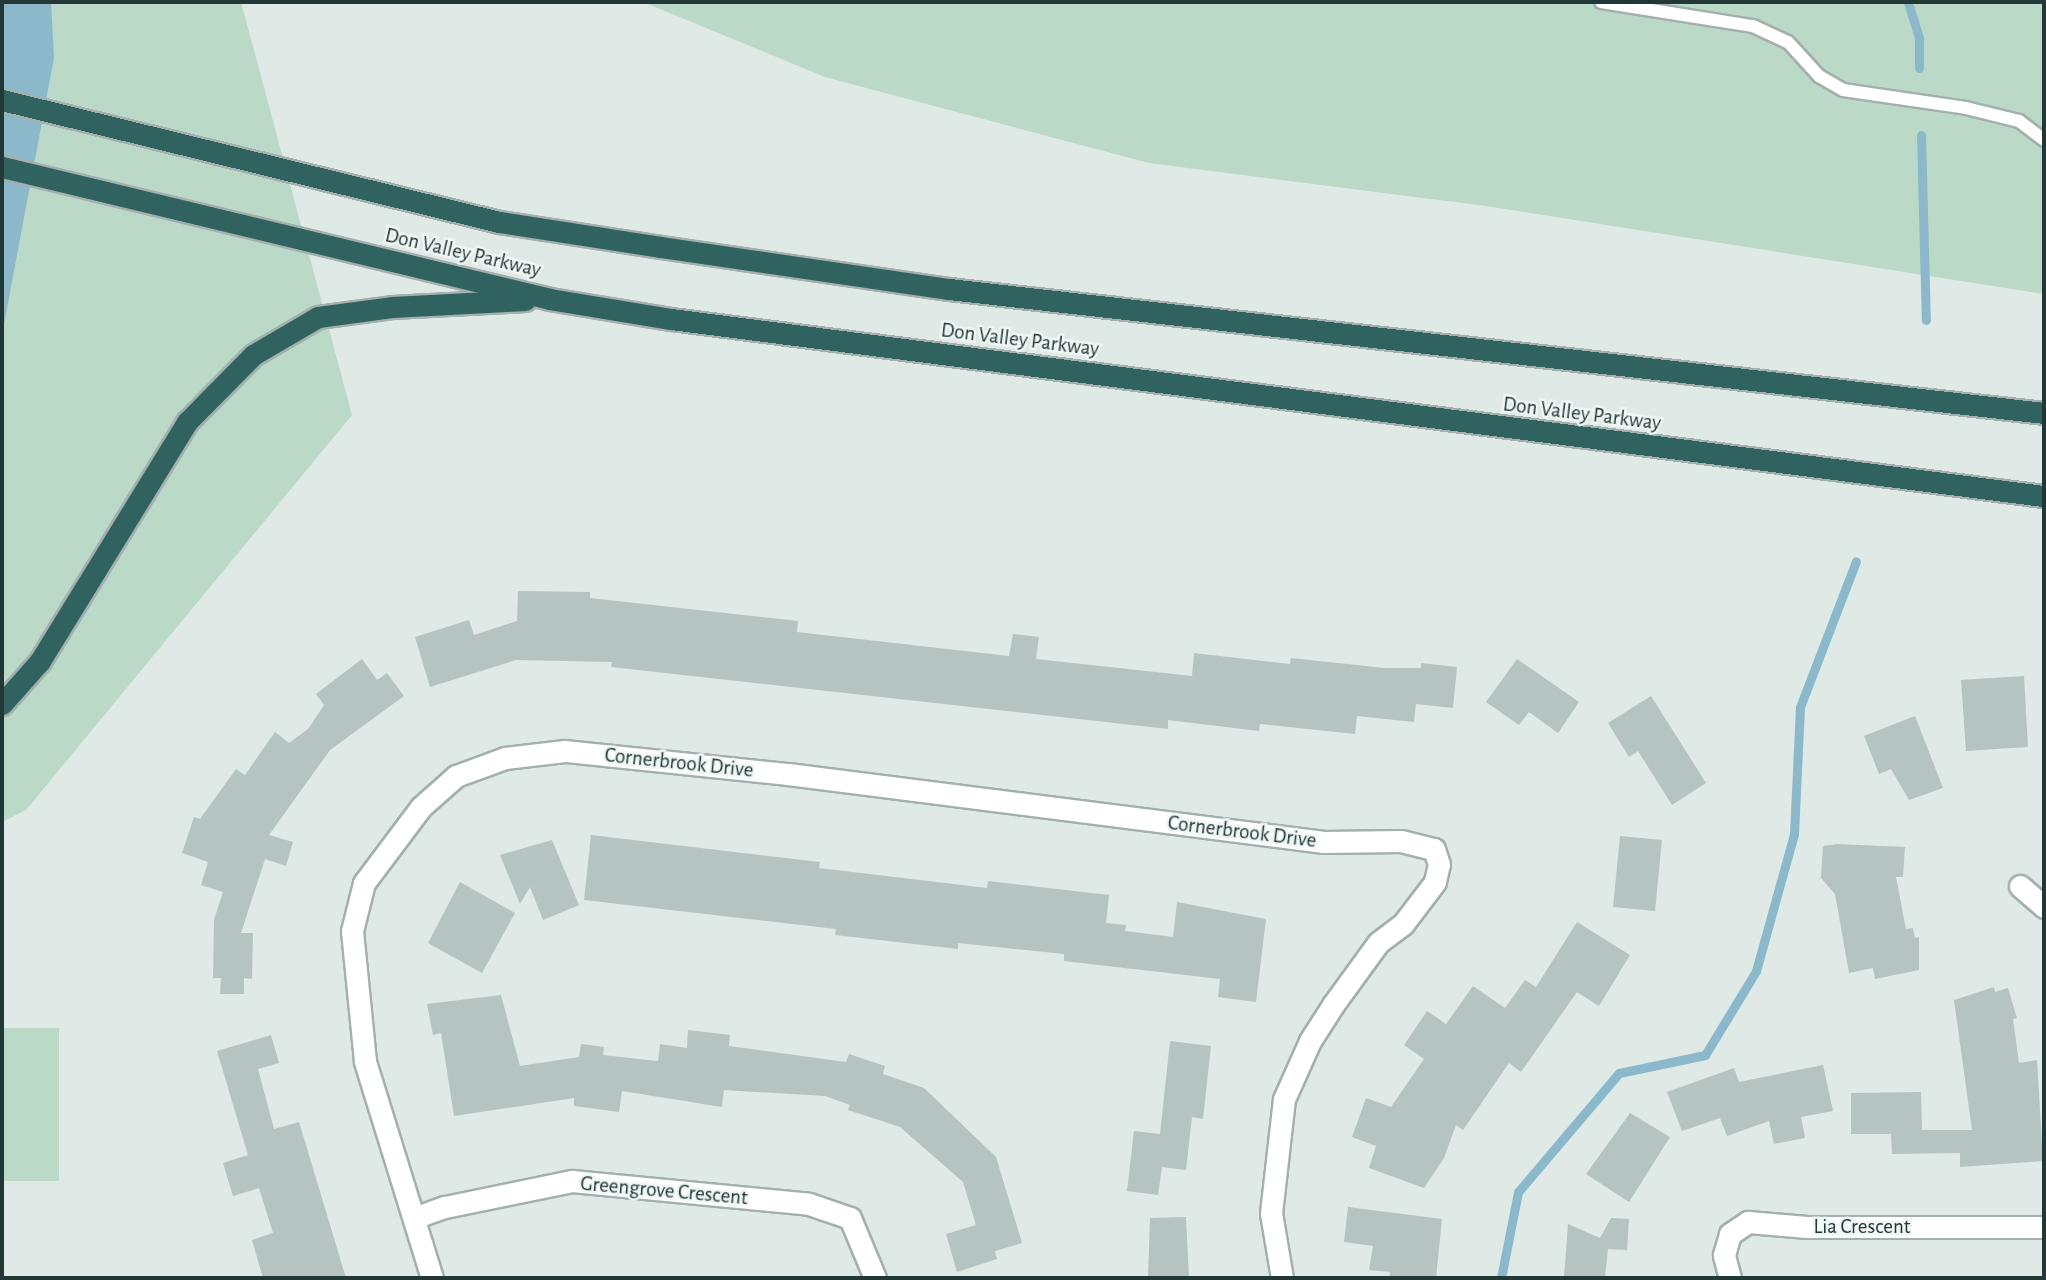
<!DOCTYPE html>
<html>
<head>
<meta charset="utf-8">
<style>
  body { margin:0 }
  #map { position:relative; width:2046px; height:1280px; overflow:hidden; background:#dfe9e6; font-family:"Alegreya Sans",sans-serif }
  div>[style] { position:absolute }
  .green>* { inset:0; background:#bad9c7 }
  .water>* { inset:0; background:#8bb8cb }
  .stream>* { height:9px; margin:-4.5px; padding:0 4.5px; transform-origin:4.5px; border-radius:4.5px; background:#8bb8cb }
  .building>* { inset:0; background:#b5c4c0 }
  .roads { filter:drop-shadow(2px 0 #a3b0ae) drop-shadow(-2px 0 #a3b0ae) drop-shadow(0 2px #a3b0ae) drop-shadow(0 -2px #a3b0ae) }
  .service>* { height:12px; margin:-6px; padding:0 6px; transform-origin:6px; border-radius:6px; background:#fff }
  .minor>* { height:21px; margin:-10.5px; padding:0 10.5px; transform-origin:10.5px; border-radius:10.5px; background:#fff }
  .motorway>* { height:21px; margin:-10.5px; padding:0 10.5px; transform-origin:10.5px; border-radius:10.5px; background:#30625f }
  span { translate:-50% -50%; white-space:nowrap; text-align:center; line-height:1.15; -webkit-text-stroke:5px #f0f6f4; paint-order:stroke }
  .street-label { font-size:21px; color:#223836 }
  .frame { position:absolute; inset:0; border:4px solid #223836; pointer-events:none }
</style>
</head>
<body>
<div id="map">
  <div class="green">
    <i style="clip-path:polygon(2px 2px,241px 2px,352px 415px,26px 810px,2px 822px)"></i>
    <i style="clip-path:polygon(643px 2px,2044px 2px,2044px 294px,1486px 206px,1149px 163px,825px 77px)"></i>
    <i style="clip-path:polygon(2px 1028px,59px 1028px,59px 1181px,2px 1181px)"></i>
  </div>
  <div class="water">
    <i style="clip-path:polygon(2px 2px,51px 2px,54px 58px,2px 335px)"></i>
  </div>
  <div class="stream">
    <i style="left:1908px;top:2px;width:39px;rotate:73deg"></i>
    <i style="left:1919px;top:39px;width:29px;rotate:90deg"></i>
    <i style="left:1921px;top:135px;width:185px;rotate:88.5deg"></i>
    <i style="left:1501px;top:1278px;width:88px;rotate:-78.8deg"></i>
    <i style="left:1518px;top:1192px;width:156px;rotate:-49.7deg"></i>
    <i style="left:1619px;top:1073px;width:88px;rotate:-11.8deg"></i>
    <i style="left:1705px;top:1055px;width:98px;rotate:-58.7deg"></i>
    <i style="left:1756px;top:971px;width:142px;rotate:-74.5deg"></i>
    <i style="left:1794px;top:834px;width:127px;rotate:-87.3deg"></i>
    <i style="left:1800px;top:707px;width:156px;rotate:-69deg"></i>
  </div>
  <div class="building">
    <i style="clip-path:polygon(518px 591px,590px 592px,590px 598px,798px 621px,797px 632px,1009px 656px,1013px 634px,1039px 637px,1036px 659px,1192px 676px,1194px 653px,1290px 664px,1291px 658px,1385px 668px,1421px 668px,1421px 663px,1457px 667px,1453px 708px,1416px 704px,1414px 722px,1357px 716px,1355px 734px,1260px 724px,1259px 731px,1168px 720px,1168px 729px,611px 667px,612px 662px,516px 660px,430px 687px,415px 637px,469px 620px,474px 635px,517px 621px)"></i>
    <i style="clip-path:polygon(362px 659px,377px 680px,387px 673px,404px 696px,330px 750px,269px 835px,293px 842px,286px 866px,265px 859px,241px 933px,253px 933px,252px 979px,244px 978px,244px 994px,220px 994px,221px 978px,213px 978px,214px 920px,223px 892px,201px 885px,208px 862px,182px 853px,194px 817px,200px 819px,236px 769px,245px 775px,275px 732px,289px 743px,308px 729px,324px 705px,316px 694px)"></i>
    <i style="clip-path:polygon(1517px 659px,1579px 702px,1558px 733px,1529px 712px,1519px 725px,1486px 702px)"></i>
    <i style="clip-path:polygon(2024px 676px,2028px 747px,1966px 751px,1961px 680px)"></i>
    <i style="clip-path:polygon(1651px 696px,1706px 783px,1672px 805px,1638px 751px,1629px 757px,1608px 723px)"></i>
    <i style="clip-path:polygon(1915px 716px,1943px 788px,1909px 800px,1891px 769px,1879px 774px,1864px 736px)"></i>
    <i style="clip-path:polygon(591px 835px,820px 862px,819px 868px,987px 888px,988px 881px,1109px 895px,1106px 923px,1126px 925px,1125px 931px,1173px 937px,1177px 902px,1266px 919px,1256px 1002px,1218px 997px,1220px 979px,1064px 961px,1064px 954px,958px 943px,958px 949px,835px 935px,836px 929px,584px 900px)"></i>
    <i style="clip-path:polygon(1620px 836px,1662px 840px,1655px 911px,1613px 907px)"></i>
    <i style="clip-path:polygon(552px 840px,579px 905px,543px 920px,530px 887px,520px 904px,500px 855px)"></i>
    <i style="clip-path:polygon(1837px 844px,1905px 847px,1903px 877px,1896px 877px,1906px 929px,1913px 928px,1915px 938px,1919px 937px,1919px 970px,1875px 979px,1873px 968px,1849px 973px,1835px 894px,1821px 878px,1823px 846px)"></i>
    <i style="clip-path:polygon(460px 882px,515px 913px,482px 973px,428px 943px)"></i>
    <i style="clip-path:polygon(1577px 922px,1630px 955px,1599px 1006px,1577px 992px,1521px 1072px,1509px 1063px,1463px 1130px,1456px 1125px,1444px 1158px,1424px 1188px,1369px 1168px,1376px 1146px,1352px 1137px,1366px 1098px,1391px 1107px,1424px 1059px,1404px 1045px,1427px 1011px,1446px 1024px,1473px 986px,1505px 1008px,1525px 980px,1536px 987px)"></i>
    <i style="clip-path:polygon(1994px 987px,1995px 992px,2008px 988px,2017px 1018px,2013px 1019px,2019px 1063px,2037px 1060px,2043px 1161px,1960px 1167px,1960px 1153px,1892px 1154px,1891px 1134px,1851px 1134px,1851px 1093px,1921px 1092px,1922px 1130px,1972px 1130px,1954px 1000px)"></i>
    <i style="clip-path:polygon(501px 995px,520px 1066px,579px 1057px,581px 1044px,604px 1047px,603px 1055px,658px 1061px,660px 1044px,687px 1048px,688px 1030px,730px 1035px,729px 1046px,846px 1062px,849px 1054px,885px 1066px,883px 1074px,924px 1088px,996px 1157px,1022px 1243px,995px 1251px,997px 1259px,957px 1272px,946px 1234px,976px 1225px,963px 1182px,900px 1127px,848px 1110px,850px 1105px,825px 1096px,724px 1090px,722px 1107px,622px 1091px,619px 1112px,574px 1106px,574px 1098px,454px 1116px,441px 1033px,433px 1035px,427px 1004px)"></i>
    <i style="clip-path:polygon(271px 1035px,279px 1063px,258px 1069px,274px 1129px,299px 1122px,346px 1278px,263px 1278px,252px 1240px,273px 1233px,259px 1188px,233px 1196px,223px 1163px,248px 1155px,217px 1051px)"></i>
    <i style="clip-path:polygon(1170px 1041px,1211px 1046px,1203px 1119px,1192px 1117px,1186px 1170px,1162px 1167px,1158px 1195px,1127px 1191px,1134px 1131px,1160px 1134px)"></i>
    <i style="clip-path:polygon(1823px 1065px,1833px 1111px,1801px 1117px,1805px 1138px,1774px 1144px,1769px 1121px,1727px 1136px,1720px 1118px,1682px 1131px,1667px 1092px,1734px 1068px,1739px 1082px)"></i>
    <i style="clip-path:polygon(1630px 1113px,1670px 1137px,1629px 1202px,1586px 1174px)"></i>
    <i style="clip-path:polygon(1348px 1207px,1442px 1219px,1436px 1278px,1389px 1278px,1390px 1272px,1369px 1270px,1373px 1246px,1344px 1242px)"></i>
    <i style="clip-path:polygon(1186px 1217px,1189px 1278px,1148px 1278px,1150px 1218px)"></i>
    <i style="clip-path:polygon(1611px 1218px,1629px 1219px,1627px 1250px,1608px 1249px,1605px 1278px,1564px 1278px,1568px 1224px,1600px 1238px)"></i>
  </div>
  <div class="roads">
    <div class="service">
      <i style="left:1601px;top:2px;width:154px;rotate:9deg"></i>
      <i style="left:1753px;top:26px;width:38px;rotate:25deg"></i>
      <i style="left:1788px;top:42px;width:46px;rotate:47.6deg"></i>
      <i style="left:1819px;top:76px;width:28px;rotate:30deg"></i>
      <i style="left:1843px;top:90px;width:124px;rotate:8.3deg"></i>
      <i style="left:1966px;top:108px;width:55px;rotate:13.8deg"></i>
      <i style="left:2019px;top:121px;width:31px;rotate:37deg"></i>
    </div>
    <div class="minor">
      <i style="left:2020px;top:886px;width:32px;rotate:41deg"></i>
      <i style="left:414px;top:1218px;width:33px;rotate:-20deg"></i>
      <i style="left:445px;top:1207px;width:130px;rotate:-11.6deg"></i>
      <i style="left:572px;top:1181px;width:238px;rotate:5.5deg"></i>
      <i style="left:809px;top:1204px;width:43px;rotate:18.9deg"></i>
      <i style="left:850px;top:1218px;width:65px;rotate:67.4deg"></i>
      <i style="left:432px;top:1278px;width:227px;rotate:-107.2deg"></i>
      <i style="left:365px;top:1061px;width:131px;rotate:-95.7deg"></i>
      <i style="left:352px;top:931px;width:49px;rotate:-76deg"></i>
      <i style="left:364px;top:883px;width:95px;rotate:-53.1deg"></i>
      <i style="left:421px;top:807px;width:47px;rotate:-41.5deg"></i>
      <i style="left:456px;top:776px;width:52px;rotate:-20.2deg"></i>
      <i style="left:505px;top:758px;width:60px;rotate:-6.7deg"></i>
      <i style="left:565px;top:751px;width:224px;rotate:5.9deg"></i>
      <i style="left:788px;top:774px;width:540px;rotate:7.23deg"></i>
      <i style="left:1324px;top:842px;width:77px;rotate:-0.7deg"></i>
      <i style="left:1401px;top:841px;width:34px;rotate:14deg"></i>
      <i style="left:1434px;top:849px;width:16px;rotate:72deg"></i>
      <i style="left:1439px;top:864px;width:18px;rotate:103deg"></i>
      <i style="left:1435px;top:882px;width:53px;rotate:127.3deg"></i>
      <i style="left:1403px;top:924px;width:31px;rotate:143deg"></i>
      <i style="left:1378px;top:943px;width:77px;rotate:126deg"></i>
      <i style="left:1333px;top:1005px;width:43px;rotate:122.6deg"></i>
      <i style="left:1310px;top:1041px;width:64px;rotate:114.1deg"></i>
      <i style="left:1284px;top:1099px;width:115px;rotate:96.5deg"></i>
      <i style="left:1271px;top:1213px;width:66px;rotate:80.4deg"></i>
      <i style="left:1730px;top:1278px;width:24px;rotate:-105deg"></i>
      <i style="left:1724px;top:1255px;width:22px;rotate:-74deg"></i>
      <i style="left:1730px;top:1234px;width:22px;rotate:-34deg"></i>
      <i style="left:1748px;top:1222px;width:59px;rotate:4.8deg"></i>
      <i style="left:1807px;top:1227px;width:237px"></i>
    </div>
    <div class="motorway">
      <i style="left:2px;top:100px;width:512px;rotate:13.79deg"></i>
      <i style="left:499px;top:222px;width:163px;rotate:8.8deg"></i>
      <i style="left:660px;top:247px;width:292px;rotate:8.3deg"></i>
      <i style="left:949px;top:289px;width:1102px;rotate:6.46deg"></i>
      <i style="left:2px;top:167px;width:564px;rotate:13.54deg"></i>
      <i style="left:550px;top:299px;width:123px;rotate:9.4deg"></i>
      <i style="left:671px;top:319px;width:1384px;rotate:7.35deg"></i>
      <i style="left:2px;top:704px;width:57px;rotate:-48.5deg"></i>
      <i style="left:40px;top:661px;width:281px;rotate:-58.4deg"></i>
      <i style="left:187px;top:422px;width:94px;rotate:-45.4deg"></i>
      <i style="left:253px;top:355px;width:75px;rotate:-30.3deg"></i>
      <i style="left:318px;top:317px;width:76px;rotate:-7.6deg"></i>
      <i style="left:393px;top:307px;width:132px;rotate:-3deg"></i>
    </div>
  </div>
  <div class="street-label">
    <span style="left:463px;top:253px;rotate:13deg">Don Valley Parkway</span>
    <span style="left:1020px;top:340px;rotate:7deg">Don Valley Parkway</span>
    <span style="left:1582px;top:414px;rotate:7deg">Don Valley Parkway</span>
    <span style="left:679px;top:763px;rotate:6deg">Cornerbrook Drive</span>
    <span style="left:1242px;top:832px;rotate:7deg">Cornerbrook Drive</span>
    <span style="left:664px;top:1191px;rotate:5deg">Greengrove Crescent</span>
    <span style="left:1862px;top:1227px">Lia Crescent</span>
  </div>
  <div class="frame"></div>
</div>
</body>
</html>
